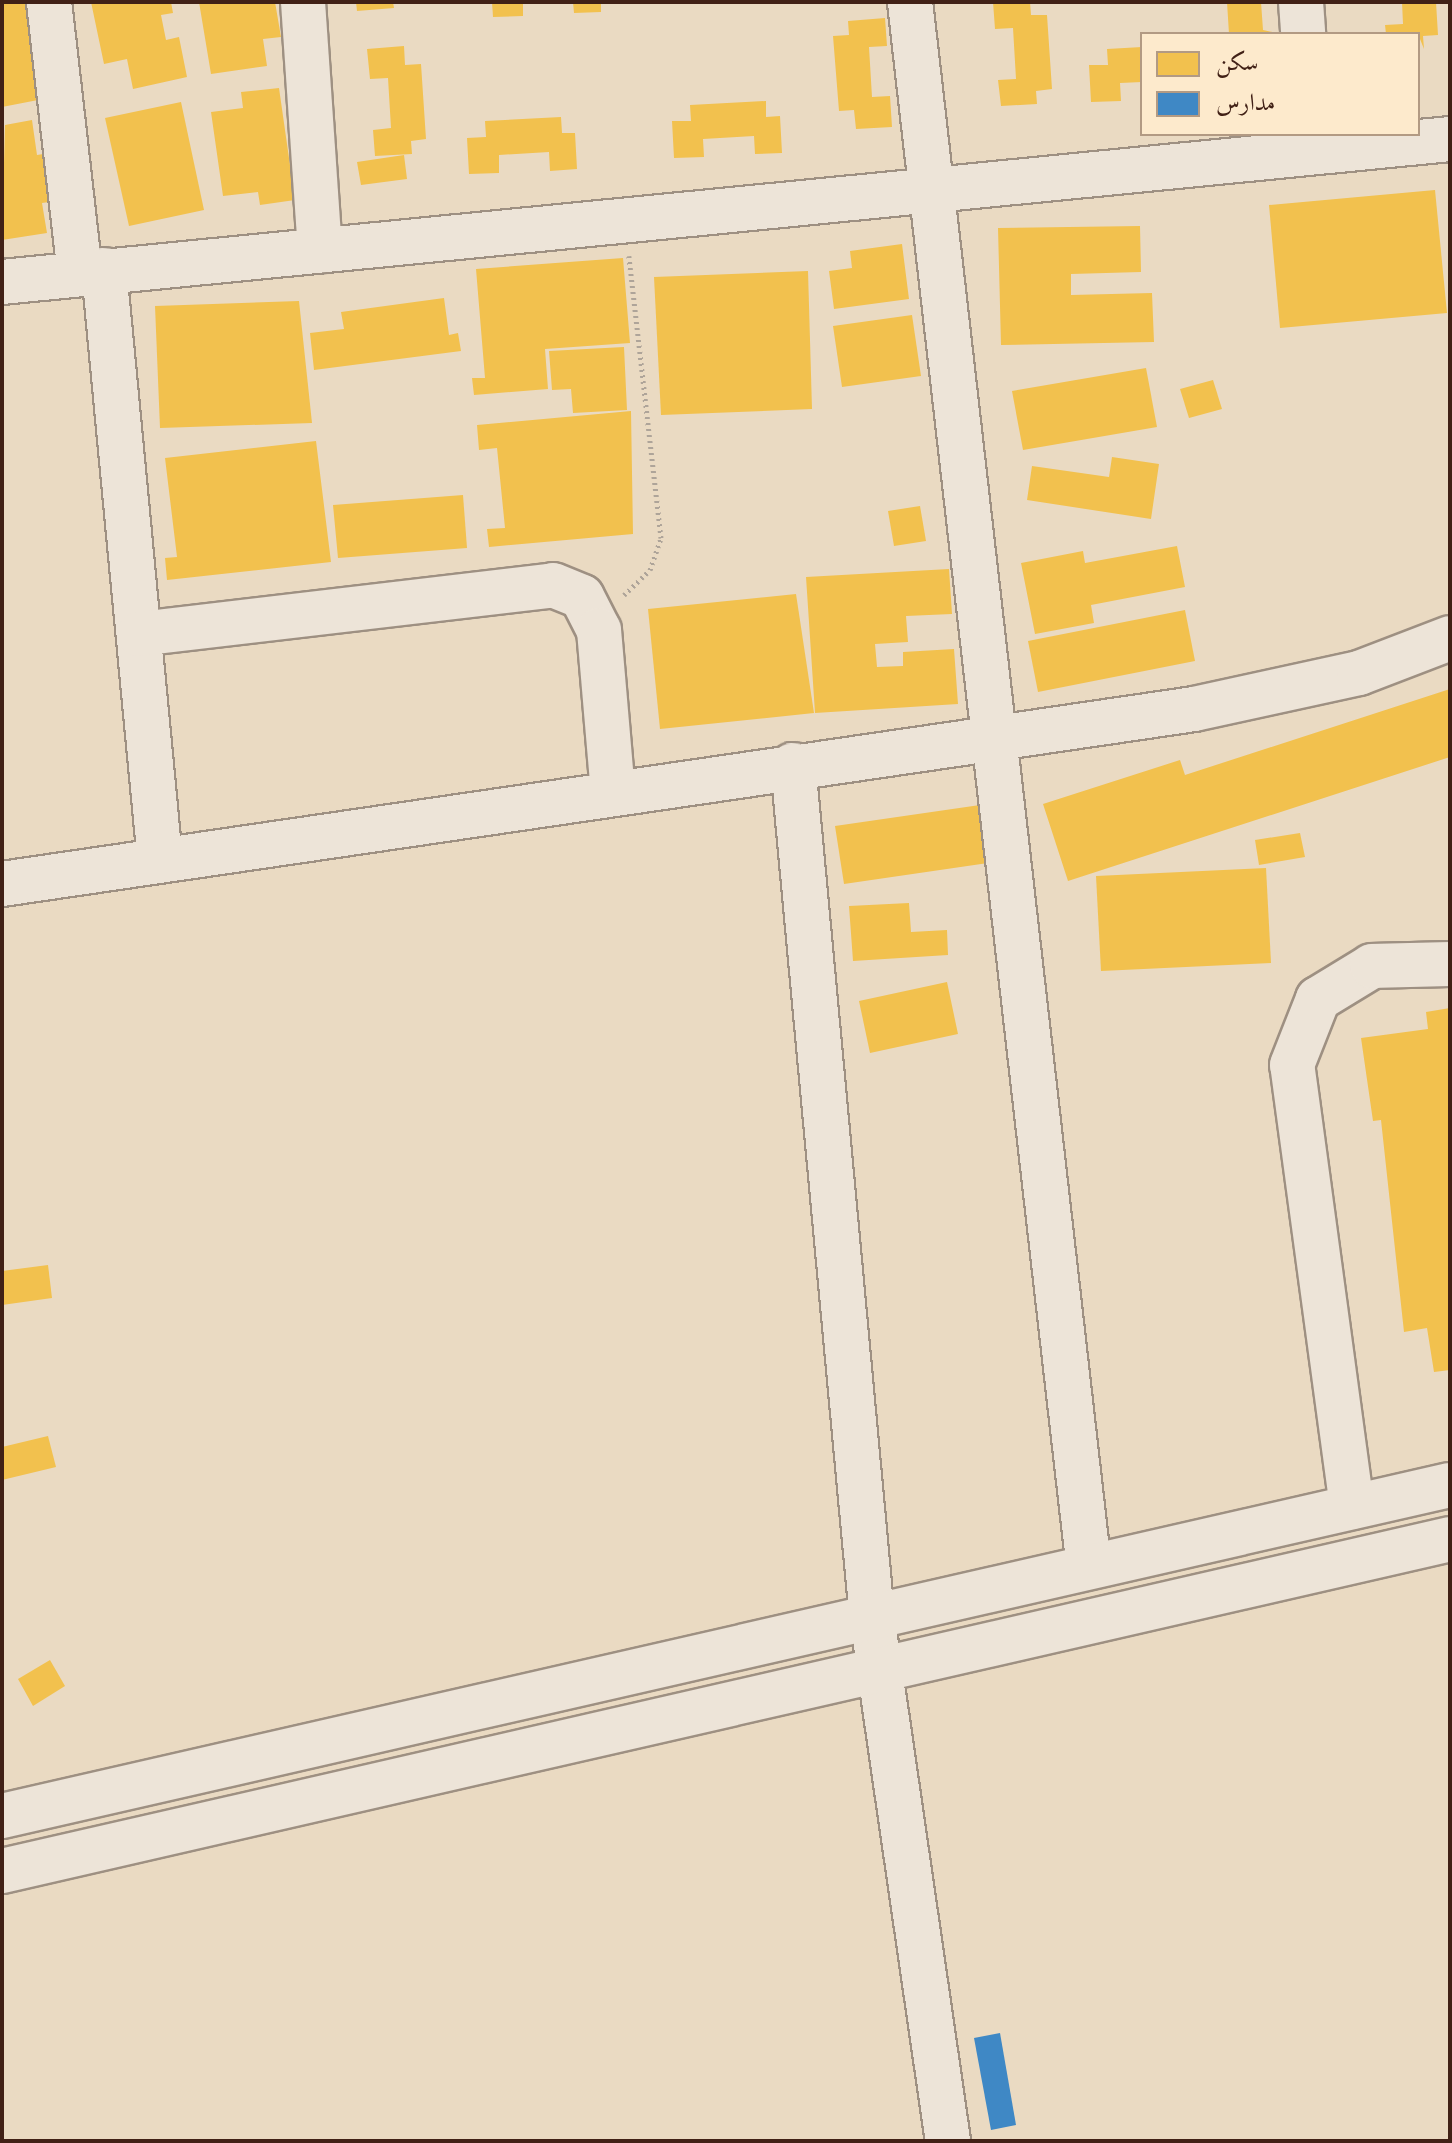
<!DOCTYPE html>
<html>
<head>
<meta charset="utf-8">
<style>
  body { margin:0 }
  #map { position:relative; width:1452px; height:2143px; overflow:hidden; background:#eadac2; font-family:"EB Garamond",Amiri,serif }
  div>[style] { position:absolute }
  .homes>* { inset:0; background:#f2c14e }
  .schools>* { inset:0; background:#3f88c5 }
  .path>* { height:5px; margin-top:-2.5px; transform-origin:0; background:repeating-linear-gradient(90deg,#aea499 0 2px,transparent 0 6px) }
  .roads { filter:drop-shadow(2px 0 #9e9082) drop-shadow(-2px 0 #9e9082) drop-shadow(0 2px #9e9082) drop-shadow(0 -2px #9e9082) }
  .minor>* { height:44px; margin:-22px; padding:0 22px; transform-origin:22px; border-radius:22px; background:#ede4d8 }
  span { translate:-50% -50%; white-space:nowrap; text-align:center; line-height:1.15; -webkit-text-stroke:8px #fdeacc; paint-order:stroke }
  .frame { position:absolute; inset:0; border:4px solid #412116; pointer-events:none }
  .legend { position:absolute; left:1140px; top:32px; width:280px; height:104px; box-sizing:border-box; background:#fdeacc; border:2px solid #b29a83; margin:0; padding:10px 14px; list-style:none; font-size:24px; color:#412116 }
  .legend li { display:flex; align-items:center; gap:16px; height:40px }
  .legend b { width:40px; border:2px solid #b29a83 }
</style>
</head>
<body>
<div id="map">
  <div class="homes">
    <i style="clip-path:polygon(2px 2px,28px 2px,54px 74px,34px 78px,38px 100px,2px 107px)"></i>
    <i style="clip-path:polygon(91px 2px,171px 2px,173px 13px,161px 15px,166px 40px,179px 37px,187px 77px,133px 89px,127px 59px,104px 64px)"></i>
    <i style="clip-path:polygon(199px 2px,275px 2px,281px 37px,263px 39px,267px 66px,211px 74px)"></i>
    <i style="clip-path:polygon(356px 2px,393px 2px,394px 8px,357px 11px)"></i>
    <i style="clip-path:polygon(492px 2px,523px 2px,523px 16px,493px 17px)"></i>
    <i style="clip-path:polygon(573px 2px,601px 2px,601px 12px,574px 13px)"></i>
    <i style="clip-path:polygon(993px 2px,1030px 2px,1031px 15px,1047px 15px,1052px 89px,1036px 91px,1037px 104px,1001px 106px,998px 80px,1016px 79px,1013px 28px,995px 29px)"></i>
    <i style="clip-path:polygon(1227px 2px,1261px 2px,1263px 30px,1282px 34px,1229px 34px)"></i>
    <i style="clip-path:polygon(1402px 2px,1436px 2px,1438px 35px,1423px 36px,1424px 49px,1418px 34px,1386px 34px,1385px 25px,1403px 24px)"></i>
    <i style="clip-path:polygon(885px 18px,887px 46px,869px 47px,872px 97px,890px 96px,892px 127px,856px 129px,854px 110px,839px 111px,833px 36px,849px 35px,848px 21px)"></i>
    <i style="clip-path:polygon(404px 46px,405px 65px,421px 64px,426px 139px,411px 141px,412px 154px,375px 156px,373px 130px,391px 128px,388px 78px,370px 79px,367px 49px)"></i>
    <i style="clip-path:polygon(1142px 47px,1142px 82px,1120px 83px,1121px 101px,1091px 102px,1089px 65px,1108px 65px,1107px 49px)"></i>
    <i style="clip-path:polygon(279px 88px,295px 200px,260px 205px,258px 192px,223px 196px,211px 112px,243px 108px,241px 92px)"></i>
    <i style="clip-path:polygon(766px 101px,766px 117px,780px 116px,782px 153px,755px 154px,754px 136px,703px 139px,704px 157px,674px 158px,672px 121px,691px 121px,690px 105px)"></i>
    <i style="clip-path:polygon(181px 102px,204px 210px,129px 226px,105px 118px)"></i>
    <i style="clip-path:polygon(561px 117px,562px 133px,575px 133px,577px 169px,550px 171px,549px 152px,499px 155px,499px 173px,469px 174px,467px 138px,486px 137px,485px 121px)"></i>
    <i style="clip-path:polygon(32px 120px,37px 155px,56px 152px,63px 200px,42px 203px,47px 233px,2px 240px,5px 125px)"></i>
    <i style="clip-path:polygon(404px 155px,407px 179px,361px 185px,357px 162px)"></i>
    <i style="clip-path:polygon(1435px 190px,1447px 313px,1280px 328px,1269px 205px)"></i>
    <i style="clip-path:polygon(1140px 226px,1141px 272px,1071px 274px,1071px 295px,1152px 293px,1154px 342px,1001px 345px,998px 228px)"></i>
    <i style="clip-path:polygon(902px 244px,909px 299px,834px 309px,829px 271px,852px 268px,850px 251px)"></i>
    <i style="clip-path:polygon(623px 258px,630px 343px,545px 349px,548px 389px,474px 395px,472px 378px,485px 378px,476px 269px)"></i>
    <i style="clip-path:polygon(808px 271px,812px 409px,661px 415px,654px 277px)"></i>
    <i style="clip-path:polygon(444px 298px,449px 335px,458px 333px,461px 351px,314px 370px,310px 333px,344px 329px,341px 312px)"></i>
    <i style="clip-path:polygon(299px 301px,312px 423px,160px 428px,155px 306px)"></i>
    <i style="clip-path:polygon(912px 315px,921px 376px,842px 387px,833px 326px)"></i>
    <i style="clip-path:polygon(624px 347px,627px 410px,573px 413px,571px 389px,552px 390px,549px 351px)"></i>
    <i style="clip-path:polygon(1146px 368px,1157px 427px,1023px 450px,1012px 391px)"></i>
    <i style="clip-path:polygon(1213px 380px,1222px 409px,1189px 418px,1180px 389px)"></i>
    <i style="clip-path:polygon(631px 411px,633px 534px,489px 547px,487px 529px,505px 528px,497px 448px,479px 450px,477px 425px)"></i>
    <i style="clip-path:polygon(316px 441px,331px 562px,167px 580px,165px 558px,177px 557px,165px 458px)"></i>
    <i style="clip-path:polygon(1112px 457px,1159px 464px,1151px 519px,1027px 500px,1032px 466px,1109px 477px)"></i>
    <i style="clip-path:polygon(463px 495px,467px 548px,338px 558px,333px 505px)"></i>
    <i style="clip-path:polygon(920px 506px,926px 541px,894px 546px,888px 511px)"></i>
    <i style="clip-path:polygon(1177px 546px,1185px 587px,1091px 605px,1094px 623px,1035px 634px,1021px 563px,1083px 551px,1085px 563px)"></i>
    <i style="clip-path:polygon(949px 569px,952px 614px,906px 616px,908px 642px,875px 644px,877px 667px,903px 666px,903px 652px,954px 649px,958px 704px,815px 713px,806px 577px)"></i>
    <i style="clip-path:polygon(796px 594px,814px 713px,660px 729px,648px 609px)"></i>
    <i style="clip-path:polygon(1185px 610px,1195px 661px,1038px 692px,1028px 641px)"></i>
    <i style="clip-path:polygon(1450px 689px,1450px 757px,1068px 881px,1043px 804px,1180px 760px,1185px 775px)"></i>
    <i style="clip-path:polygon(980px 805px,988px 863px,844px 884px,835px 826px)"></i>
    <i style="clip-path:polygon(1300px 833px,1305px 857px,1259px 865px,1255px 840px)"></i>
    <i style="clip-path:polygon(1266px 868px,1271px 963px,1101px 971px,1096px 876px)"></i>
    <i style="clip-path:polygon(909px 903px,911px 932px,947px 930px,948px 955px,853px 961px,849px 906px)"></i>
    <i style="clip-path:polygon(947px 982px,958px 1034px,870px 1053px,859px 1001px)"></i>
    <i style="clip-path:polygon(1450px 1008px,1450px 1370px,1434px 1372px,1427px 1328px,1404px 1332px,1381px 1120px,1373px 1121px,1361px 1038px,1428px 1029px,1426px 1012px)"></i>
    <i style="clip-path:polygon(48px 1265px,52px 1298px,2px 1305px,2px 1271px)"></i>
    <i style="clip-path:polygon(48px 1436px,56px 1467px,2px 1480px,2px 1447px)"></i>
    <i style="clip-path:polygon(50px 1660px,65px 1686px,33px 1706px,18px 1679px)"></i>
  </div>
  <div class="schools">
    <i style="clip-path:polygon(1000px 2033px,1016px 2125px,991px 2130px,974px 2038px)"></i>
  </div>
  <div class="path">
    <i style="left:624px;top:595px;width:36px;rotate:-44deg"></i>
    <i style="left:650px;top:570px;width:34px;rotate:-71deg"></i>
    <i style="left:661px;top:538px;width:284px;rotate:-96.5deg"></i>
  </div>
  <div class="roads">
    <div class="minor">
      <i style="left:49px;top:2px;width:273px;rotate:83.5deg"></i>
      <i style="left:303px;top:2px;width:249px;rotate:86.1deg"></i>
      <i style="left:910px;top:2px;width:1575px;rotate:83.48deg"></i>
      <i style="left:1301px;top:2px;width:32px;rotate:86deg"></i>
      <i style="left:104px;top:270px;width:593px;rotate:84.58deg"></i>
      <i style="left:2px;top:282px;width:1455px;rotate:-5.64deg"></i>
      <i style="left:139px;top:634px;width:417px;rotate:-6.7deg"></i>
      <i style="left:553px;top:585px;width:31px;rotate:22deg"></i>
      <i style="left:582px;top:597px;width:37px;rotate:63deg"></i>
      <i style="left:599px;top:630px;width:163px;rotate:85.1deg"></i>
      <i style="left:793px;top:765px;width:856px;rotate:84.7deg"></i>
      <i style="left:872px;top:1617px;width:529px;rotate:81.75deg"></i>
      <i style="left:2px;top:884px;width:1205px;rotate:-8.35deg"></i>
      <i style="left:1194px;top:709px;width:169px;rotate:-12.3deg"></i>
      <i style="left:1359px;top:673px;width:97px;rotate:-21deg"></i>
      <i style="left:1352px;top:1507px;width:446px;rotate:-97.7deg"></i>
      <i style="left:1292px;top:1065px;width:71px;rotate:-68.5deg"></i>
      <i style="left:1318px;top:999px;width:63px;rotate:-31.4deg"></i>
      <i style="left:1372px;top:966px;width:78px;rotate:-1.5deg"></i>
      <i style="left:2px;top:1816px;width:1485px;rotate:-12.88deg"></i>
      <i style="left:2px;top:1871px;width:1486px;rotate:-12.91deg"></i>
    </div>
  </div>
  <div class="frame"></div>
  <ul class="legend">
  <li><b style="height:22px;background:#f2c14e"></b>سكن</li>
  <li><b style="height:22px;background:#3f88c5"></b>مدارس</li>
  </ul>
</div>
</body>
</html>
